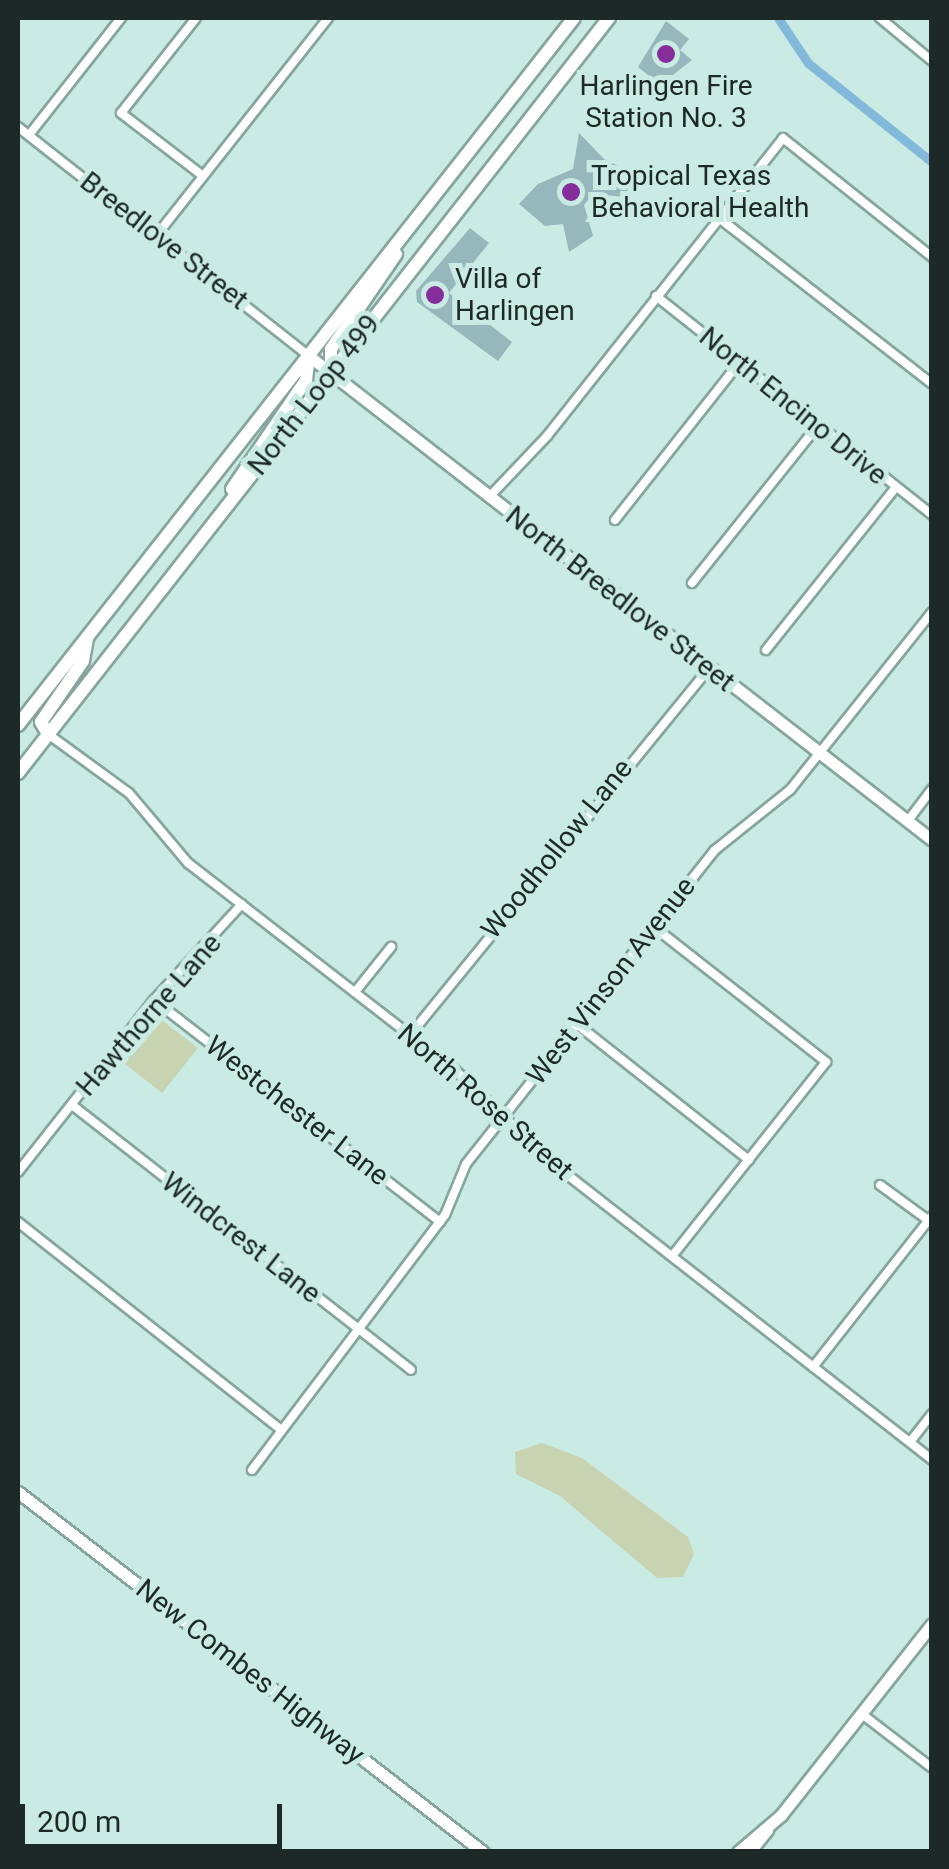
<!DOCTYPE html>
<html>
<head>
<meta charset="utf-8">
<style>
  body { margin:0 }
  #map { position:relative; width:949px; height:1869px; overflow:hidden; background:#caebe3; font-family:Roboto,sans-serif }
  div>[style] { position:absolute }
  .green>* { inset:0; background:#c8d3b2 }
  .canal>* { height:9px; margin:-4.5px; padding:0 4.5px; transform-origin:4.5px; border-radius:4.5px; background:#82b8d9 }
  .building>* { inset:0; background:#96b7bc }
  .roads { filter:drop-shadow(2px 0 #86a59e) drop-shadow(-2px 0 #86a59e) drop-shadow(0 2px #86a59e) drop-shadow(0 -2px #86a59e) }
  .street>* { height:8px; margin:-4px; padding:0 4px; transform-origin:4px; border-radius:4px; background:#fff }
  .secondary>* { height:11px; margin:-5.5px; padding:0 5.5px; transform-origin:5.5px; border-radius:5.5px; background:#fff }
  .primary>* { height:12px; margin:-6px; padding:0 6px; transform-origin:6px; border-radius:6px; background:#fff }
  .dots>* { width:28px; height:28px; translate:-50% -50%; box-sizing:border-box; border:5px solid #caebe3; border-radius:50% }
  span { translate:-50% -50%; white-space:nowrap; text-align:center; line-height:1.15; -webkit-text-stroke:10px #caebe3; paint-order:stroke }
  .poi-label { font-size:28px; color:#1c2926 }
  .left { translate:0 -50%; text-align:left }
  .street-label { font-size:28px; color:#1c2926 }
  .frame { position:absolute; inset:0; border:20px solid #1c2926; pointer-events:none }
  .scale { position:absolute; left:20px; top:1804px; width:262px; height:45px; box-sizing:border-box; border:5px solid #1c2926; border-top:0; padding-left:12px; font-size:30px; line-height:35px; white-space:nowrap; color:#1c2926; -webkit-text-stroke:8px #caebe3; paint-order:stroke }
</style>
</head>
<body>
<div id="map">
  <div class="green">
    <i style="clip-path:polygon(155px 1015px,198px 1048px,162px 1093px,120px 1060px)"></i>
    <i style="clip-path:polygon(542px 1443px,582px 1458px,688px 1537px,694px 1554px,683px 1577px,657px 1578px,560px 1496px,516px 1474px,515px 1452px)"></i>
  </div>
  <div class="canal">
    <i style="left:778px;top:18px;width:54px;rotate:56.3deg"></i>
    <i style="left:808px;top:63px;width:159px;rotate:38.6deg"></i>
  </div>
  <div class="building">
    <i style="clip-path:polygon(666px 21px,689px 39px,680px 50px,692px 60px,660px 85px,638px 67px)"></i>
    <i style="clip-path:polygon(579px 133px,604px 159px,635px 174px,625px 197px,593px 194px,584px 205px,593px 236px,569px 252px,563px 224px,545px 226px,519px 204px,538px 184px,573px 169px)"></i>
    <i style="clip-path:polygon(470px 228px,489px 243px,449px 293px,512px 342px,498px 361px,417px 302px,416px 291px)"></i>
  </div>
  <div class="roads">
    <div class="street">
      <i style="left:196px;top:18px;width:121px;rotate:128.3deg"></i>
      <i style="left:121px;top:113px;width:103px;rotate:37.5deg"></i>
      <i style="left:880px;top:18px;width:67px;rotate:39.6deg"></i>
      <i style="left:18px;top:127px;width:370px;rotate:38.2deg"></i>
      <i style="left:29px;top:135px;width:149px;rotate:-51.8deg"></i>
      <i style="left:719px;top:218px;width:270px;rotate:37.9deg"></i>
      <i style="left:156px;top:236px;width:278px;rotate:-51.7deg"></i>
      <i style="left:656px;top:296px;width:352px;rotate:38.4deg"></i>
      <i style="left:489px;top:497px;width:84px;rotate:-46.4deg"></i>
      <i style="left:547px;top:436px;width:380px;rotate:-51.6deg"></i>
      <i style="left:783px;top:138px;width:191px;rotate:38.6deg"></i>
      <i style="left:615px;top:520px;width:200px;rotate:-51.7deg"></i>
      <i style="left:692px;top:583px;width:202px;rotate:-51.4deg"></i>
      <i style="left:766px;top:650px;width:208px;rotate:-51.4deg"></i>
      <i style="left:48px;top:734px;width:100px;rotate:36.1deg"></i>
      <i style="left:129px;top:793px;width:92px;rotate:49.9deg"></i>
      <i style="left:188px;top:863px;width:336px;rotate:37.8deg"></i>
      <i style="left:454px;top:1069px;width:134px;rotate:43.8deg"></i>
      <i style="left:551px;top:1162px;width:484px;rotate:38deg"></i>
      <i style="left:907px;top:822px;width:41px;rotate:-52.9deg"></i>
      <i style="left:654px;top:927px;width:219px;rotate:38.1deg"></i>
      <i style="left:826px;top:1062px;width:248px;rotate:128.4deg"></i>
      <i style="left:355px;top:992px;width:58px;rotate:-51.3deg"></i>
      <i style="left:154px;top:1000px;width:362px;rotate:37.8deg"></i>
      <i style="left:578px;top:1025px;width:218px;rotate:38.3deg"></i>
      <i style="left:410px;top:1035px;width:473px;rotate:-50.8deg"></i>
      <i style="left:72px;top:1105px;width:430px;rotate:38deg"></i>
      <i style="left:18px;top:1172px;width:219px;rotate:-51.7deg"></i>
      <i style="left:154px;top:1000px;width:130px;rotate:-47.5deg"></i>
      <i style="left:880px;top:1185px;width:64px;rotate:36.2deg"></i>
      <i style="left:18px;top:1222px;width:333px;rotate:38.3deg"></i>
      <i style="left:813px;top:1367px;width:192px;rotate:-51.8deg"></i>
      <i style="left:910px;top:1442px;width:36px;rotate:-52deg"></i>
      <i style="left:252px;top:1470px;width:320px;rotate:-52.9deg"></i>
      <i style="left:445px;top:1215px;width:55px;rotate:-67.6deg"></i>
      <i style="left:466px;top:1164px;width:401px;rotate:-51.6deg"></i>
      <i style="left:715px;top:850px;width:96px;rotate:-38.7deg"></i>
      <i style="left:790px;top:790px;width:228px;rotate:-51.4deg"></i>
      <i style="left:862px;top:1714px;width:88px;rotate:37.6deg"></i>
      <i style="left:752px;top:1852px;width:27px;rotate:-51deg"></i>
    </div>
    <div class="secondary">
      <i style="left:309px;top:356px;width:789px;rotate:37.84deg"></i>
      <i style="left:18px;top:1492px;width:588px;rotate:37.75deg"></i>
      <i style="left:738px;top:1852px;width:57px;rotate:-40.7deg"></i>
      <i style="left:781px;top:1815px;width:243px;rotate:-51.7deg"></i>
    </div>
    <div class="primary">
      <i style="left:331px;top:373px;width:24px;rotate:-90deg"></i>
      <i style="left:331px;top:349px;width:115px;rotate:-55.6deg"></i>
      <i style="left:232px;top:489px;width:132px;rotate:-55.8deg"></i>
      <i style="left:306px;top:380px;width:23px;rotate:-83deg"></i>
      <i style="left:18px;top:725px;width:899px;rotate:-51.82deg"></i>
      <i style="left:48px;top:734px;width:14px;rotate:-120deg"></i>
      <i style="left:41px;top:722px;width:74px;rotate:-55.5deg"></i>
      <i style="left:83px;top:661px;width:22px;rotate:-80deg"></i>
      <i style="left:18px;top:773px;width:959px;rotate:-51.95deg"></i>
    </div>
  </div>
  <div class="dots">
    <i style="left:666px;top:54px;background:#852d9b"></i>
    <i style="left:571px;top:192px;background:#852d9b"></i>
    <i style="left:435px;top:295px;background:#852d9b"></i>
  </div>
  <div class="poi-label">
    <span style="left:666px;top:102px">Harlingen Fire<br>Station No. 3</span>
    <span class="left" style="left:591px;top:192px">Tropical Texas<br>Behavioral Health</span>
    <span class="left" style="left:455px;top:295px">Villa of<br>Harlingen</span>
  </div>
  <div class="street-label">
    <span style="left:164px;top:241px;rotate:38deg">Breedlove Street</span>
    <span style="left:314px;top:395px;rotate:-52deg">North Loop 499</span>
    <span style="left:793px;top:406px;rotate:39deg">North Encino Drive</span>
    <span style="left:620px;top:599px;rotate:38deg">North Breedlove Street</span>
    <span style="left:557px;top:849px;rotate:-51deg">Woodhollow Lane</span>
    <span style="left:611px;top:981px;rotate:-52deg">West Vinson Avenue</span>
    <span style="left:149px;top:1015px;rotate:-49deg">Hawthorne Lane</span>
    <span style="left:485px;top:1102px;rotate:41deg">North Rose Street</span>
    <span style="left:297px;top:1111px;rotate:38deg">Westchester Lane</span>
    <span style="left:241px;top:1238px;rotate:38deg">Windcrest Lane</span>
    <span style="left:250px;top:1672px;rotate:38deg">New Combes Highway</span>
  </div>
  <div class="frame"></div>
  <div class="scale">200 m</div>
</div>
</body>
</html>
